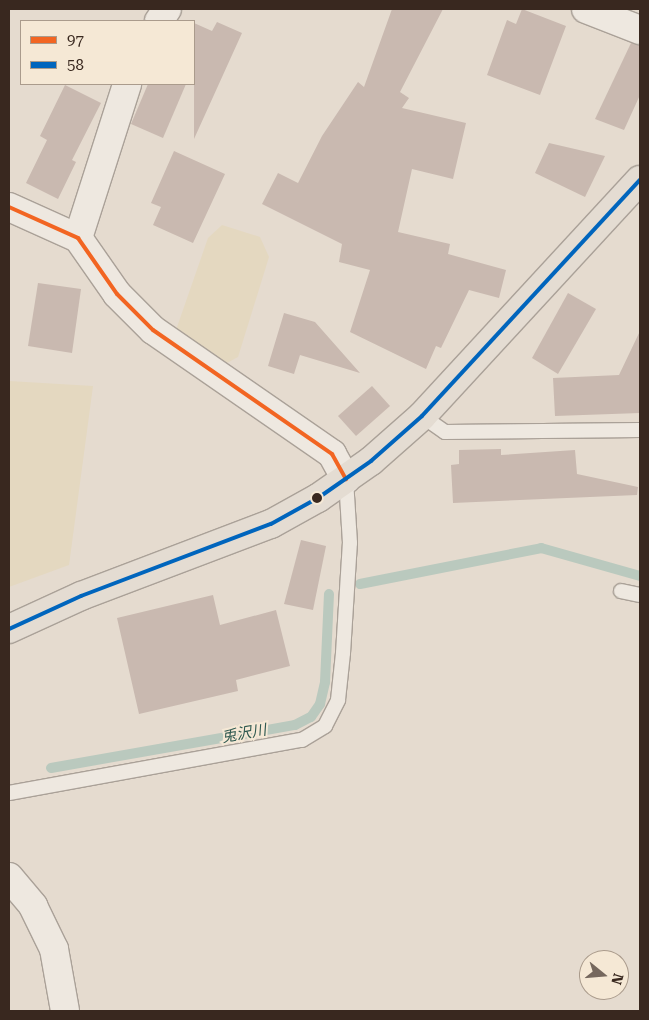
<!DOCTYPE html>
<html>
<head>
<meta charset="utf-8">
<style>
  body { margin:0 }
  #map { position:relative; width:649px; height:1020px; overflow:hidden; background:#e5dbcf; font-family:"Roboto Serif","Noto Sans JP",serif }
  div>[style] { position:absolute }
  .farmland>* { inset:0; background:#e4d8c0 }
  .stream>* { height:10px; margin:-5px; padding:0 5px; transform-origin:5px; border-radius:5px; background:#bac9be }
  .building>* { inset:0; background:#c9b9b0 }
  .roads { filter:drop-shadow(1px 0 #aaa198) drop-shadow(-1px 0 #aaa198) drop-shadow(0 1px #aaa198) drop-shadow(0 -1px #aaa198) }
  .lane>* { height:14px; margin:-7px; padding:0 7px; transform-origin:7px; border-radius:7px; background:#eee8e0 }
  .street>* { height:28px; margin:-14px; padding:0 14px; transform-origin:14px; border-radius:14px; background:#eee8e0 }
  .primary>* { height:28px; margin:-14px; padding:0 14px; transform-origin:14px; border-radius:14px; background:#e4dcd2 }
  .bus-1>* { height:4px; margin:-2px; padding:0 2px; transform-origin:2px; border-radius:2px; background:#f26522 }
  .bus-2>* { height:4px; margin:-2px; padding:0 2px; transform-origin:2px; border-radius:2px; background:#0065bd }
  .dots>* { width:14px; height:14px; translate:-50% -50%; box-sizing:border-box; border:2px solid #f5e8d5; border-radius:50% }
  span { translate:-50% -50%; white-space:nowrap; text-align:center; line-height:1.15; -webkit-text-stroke:4px #f5e8d5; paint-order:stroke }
  .water-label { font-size:15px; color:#2f5950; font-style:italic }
  .frame { position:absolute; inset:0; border:10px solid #39281f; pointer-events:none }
  .legend { position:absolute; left:20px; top:20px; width:175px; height:65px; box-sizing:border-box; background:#f5e8d5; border:1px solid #aa9b8c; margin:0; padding:6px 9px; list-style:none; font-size:15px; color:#39281f }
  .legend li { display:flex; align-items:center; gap:10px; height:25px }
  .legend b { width:25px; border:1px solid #aa9b8c }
  .north { position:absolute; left:579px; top:950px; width:50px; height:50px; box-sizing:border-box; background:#f5e8d5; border:1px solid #aa9b8c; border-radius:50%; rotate:107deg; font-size:14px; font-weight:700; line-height:20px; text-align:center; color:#39281f }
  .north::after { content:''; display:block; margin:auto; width:18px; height:22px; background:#75675d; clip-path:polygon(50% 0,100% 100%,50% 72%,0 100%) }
</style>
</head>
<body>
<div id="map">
  <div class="farmland">
    <i style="clip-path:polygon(222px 225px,260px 237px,269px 257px,238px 357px,227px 363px,176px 330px,208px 238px)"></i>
    <i style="clip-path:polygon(9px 381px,93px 386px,69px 565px,9px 587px)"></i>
  </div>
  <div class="stream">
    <i style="left:360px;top:584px;width:185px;rotate:-11.2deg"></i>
    <i style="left:541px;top:548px;width:103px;rotate:15.8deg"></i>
    <i style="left:51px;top:768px;width:248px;rotate:-10deg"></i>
    <i style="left:295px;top:725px;width:18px;rotate:-27deg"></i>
    <i style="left:311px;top:717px;width:16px;rotate:-55deg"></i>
    <i style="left:320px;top:704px;width:23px;rotate:-77deg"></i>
    <i style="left:325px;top:682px;width:88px;rotate:-87.4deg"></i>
  </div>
  <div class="building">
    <i style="clip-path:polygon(392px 9px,443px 9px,400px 92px,409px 98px,402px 108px,466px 123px,453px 179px,412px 169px,398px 232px,450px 244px,448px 254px,506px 270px,499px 298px,469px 290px,441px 348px,436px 346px,426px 369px,350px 332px,370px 270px,339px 262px,342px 244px,262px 204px,278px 173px,298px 183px,322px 136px,358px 82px,364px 87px)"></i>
    <i style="clip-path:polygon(522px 9px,566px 26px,540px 95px,487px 75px,507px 20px,516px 24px)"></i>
    <i style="clip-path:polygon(217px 22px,242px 33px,194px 139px,194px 23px,212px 31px)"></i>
    <i style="clip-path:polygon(631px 43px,640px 45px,640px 95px,624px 130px,595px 119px)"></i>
    <i style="clip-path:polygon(148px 84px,186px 84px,163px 138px,131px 124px)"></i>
    <i style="clip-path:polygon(65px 85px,101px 103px,72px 160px,76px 162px,58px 199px,26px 183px,47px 140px,40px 136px)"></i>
    <i style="clip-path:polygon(549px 143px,605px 156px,585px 197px,535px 173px)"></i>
    <i style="clip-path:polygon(174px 151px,225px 174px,193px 243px,153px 225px,161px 207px,151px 203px)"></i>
    <i style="clip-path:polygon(38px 283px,81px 289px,72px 353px,28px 346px)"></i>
    <i style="clip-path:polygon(568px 293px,596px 309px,558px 374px,532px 358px)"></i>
    <i style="clip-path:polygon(284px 313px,315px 322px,360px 373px,300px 355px,294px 374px,268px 366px)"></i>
    <i style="clip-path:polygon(640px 331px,640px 413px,555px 416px,553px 378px,619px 375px)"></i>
    <i style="clip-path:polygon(372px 386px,390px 406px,356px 436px,338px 416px)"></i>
    <i style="clip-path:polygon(501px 449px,501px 455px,575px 450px,577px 474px,638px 487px,637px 495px,453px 503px,451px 465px,459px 464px,459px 450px)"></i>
    <i style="clip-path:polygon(301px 540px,326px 546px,313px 610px,284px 604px)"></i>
    <i style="clip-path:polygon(213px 595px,220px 625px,276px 610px,290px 666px,236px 680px,238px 691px,139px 714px,117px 618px)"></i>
  </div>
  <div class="roads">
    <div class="lane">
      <i style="left:422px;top:416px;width:28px;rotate:35deg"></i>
      <i style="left:445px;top:432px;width:195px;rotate:-0.6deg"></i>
      <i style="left:621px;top:591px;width:19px;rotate:12deg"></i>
      <i style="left:9px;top:793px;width:298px;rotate:-10.3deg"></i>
      <i style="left:302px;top:740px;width:27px;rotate:-31deg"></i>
      <i style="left:325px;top:726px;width:29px;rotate:-63deg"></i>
      <i style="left:338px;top:700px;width:47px;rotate:-83.9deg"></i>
      <i style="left:343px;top:653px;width:110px;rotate:-86.4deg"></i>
      <i style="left:350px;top:543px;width:64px;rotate:-93.6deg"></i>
    </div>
    <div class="street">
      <i style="left:586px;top:9px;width:58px;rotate:21.3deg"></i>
      <i style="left:159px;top:21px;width:14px;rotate:-56deg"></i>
      <i style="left:9px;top:207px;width:76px;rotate:24.2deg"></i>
      <i style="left:78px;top:238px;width:68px;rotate:55.1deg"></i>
      <i style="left:117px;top:294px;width:51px;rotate:45deg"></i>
      <i style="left:153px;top:330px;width:218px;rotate:34.7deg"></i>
      <i style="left:332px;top:454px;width:29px;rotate:61deg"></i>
      <i style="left:78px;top:238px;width:162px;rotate:-72.3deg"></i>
      <i style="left:9px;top:877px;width:38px;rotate:50deg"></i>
      <i style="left:33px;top:906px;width:48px;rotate:64deg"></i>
      <i style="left:54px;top:949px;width:63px;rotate:79.9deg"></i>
    </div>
    <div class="primary">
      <i style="left:9px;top:629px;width:79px;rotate:-24.6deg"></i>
      <i style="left:81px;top:596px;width:203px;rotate:-20.8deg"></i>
      <i style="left:271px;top:524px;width:54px;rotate:-29deg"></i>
      <i style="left:318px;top:498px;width:65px;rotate:-34.9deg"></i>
      <i style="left:371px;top:461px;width:68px;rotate:-41.4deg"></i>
      <i style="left:422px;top:416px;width:321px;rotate:-47.3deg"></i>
    </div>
  </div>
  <div class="bus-1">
    <i style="left:9px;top:207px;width:76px;rotate:24.2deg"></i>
    <i style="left:78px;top:238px;width:68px;rotate:55.1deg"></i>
    <i style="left:117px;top:294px;width:51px;rotate:45deg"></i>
    <i style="left:153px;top:330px;width:218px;rotate:34.7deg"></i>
    <i style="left:332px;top:454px;width:29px;rotate:61deg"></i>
  </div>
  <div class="bus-2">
    <i style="left:9px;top:629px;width:79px;rotate:-24.6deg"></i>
    <i style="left:81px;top:596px;width:203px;rotate:-20.8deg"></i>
    <i style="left:271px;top:524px;width:54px;rotate:-29deg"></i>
    <i style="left:318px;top:498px;width:65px;rotate:-34.9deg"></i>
    <i style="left:371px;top:461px;width:68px;rotate:-41.4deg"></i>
    <i style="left:422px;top:416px;width:321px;rotate:-47.3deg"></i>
  </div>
  <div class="dots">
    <i style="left:317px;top:498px;background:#39281f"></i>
  </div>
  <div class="water-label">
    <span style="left:244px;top:734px;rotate:-10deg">兎沢川</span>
  </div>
  <div class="frame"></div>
  <ul class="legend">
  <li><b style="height:6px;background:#f26522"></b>97</li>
  <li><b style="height:6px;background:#0065bd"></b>58</li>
  </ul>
  <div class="north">N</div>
</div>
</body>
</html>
